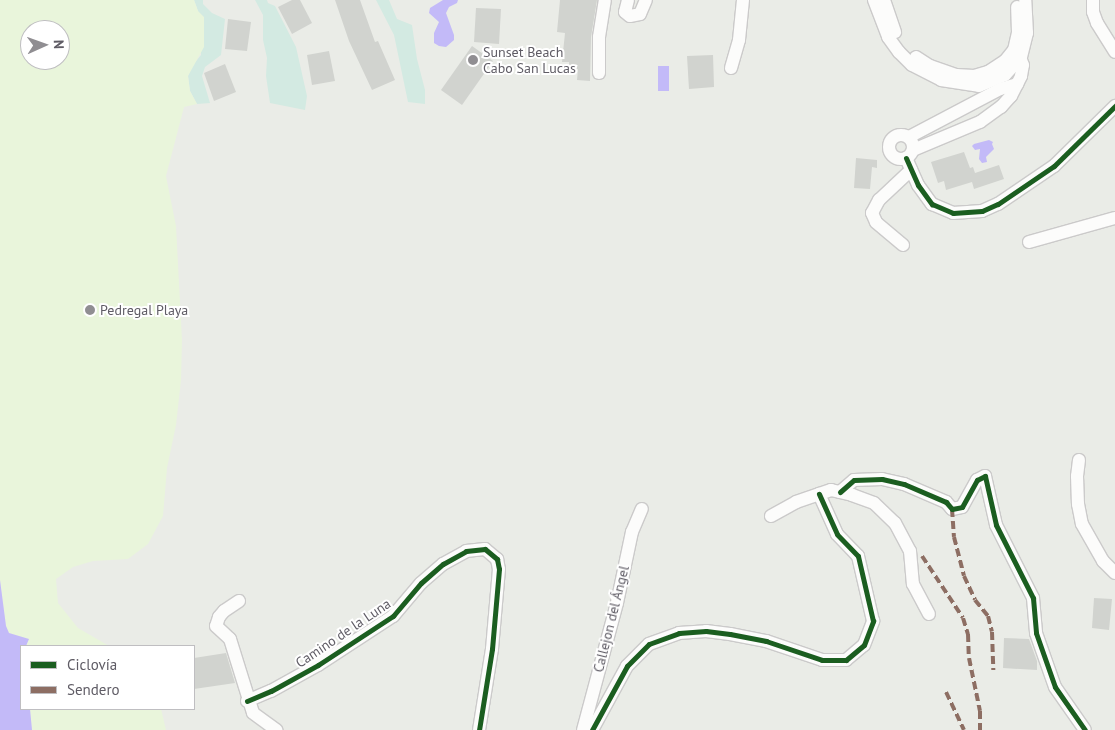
<!DOCTYPE html>
<html>
<head>
<meta charset="utf-8">
<style>
  body { margin:0 }
  #map { position:relative; width:1115px; height:730px; overflow:hidden; background:#eaece7; font-family:"PT Sans",sans-serif }
  div>[style] { position:absolute }
  .green>* { inset:0; background:#d3eae2 }
  .sand>* { inset:0; background:#e9f5db }
  .water>* { inset:0; background:#c3baf8 }
  .building>* { inset:0; background:#d1d3cf }
  .roads { filter:drop-shadow(1px 0 #cbcaca) drop-shadow(-1px 0 #cbcaca) drop-shadow(0 1px #cbcaca) drop-shadow(0 -1px #cbcaca) }
  .minor>* { height:12px; margin:-6px; padding:0 6px; transform-origin:6px; border-radius:6px; background:#fcfcfb }
  .minor>.ring { margin:-6px; padding:0; box-sizing:content-box; background:none; border:12px solid #fcfcfb; border-radius:50% }
  .quiet>* { height:4px; margin-top:-2px; transform-origin:0; background:repeating-linear-gradient(90deg,#8d6e63 0 8px,transparent 0 12px) }
  .cycleway>* { height:5px; margin:-2.5px; padding:0 2.5px; transform-origin:2.5px; border-radius:2.5px; background:#1b5e20 }
  .dots>* { width:14px; height:14px; translate:-50% -50%; box-sizing:border-box; border:2px solid #fff; border-radius:50% }
  span { translate:-50% -50%; white-space:nowrap; text-align:center; line-height:1.15; -webkit-text-stroke:4px #fff; paint-order:stroke }
  .poi-label { font-size:14px; color:#5f5c65 }
  .left { translate:0 -50%; text-align:left }
  .street-label { font-size:14px; color:#5f5c65 }
  .legend { position:absolute; left:20px; top:645px; width:175px; height:65px; box-sizing:border-box; background:#fff; border:1px solid #bfbec1; margin:0; padding:6px 9px; list-style:none; font-size:15px; color:#5f5c65 }
  .legend li { display:flex; align-items:center; gap:10px; height:25px }
  .legend b { width:25px; border:1px solid #bfbec1 }
  .north { position:absolute; left:20px; top:20px; width:50px; height:50px; box-sizing:border-box; background:#fff; border:1px solid #bfbec1; border-radius:50%; rotate:88deg; font-size:14px; font-weight:700; line-height:20px; text-align:center; color:#5f5c65 }
  .north::after { content:''; display:block; margin:auto; width:18px; height:22px; background:#908e92; clip-path:polygon(50% 0,100% 100%,50% 72%,0 100%) }
</style>
</head>
<body>
<div id="map">
  <div class="green">
    <i style="clip-path:polygon(194px 0,203px 0,203px 4px,212px 13px,225px 19px,221px 55px,205px 67px,202px 76px,210px 103px,197px 104px,190px 91px,188px 76px,192px 66px,201px 55px,198px 11px)"></i>
    <i style="clip-path:polygon(255px 0,267px 0,268px 3px,275px 6px,296px 47px,307px 96px,305px 110px,270px 103px,266px 76px,267px 58px,263px 40px,263px 15px)"></i>
    <i style="clip-path:polygon(376px 0,389px 0,397px 19px,412px 25px,417px 59px,425px 90px,425px 104px,408px 102px,394px 35px)"></i>
  </div>
  <div class="sand">
    <i style="clip-path:polygon(evenodd,0 0,194px 0,198px 11px,204px 17px,204px 47px,188px 76px,190px 91px,197px 104px,184px 107px,166px 176px,176px 226px,182px 340px,181px 380px,176px 425px,167px 468px,163px 516px,148px 544px,128px 559px,93px 561px,73px 567px,56px 579px,58px 603px,78px 628px,109px 646px,26px 646px,28px 639px,9px 633px,6px 626px,0 580px,0 0,30px 30px,60px 30px,60px 60px,30px 60px,30px 30px)"></i>
    <i style="clip-path:polygon(30px 709px,161px 709px,166px 730px,32px 730px)"></i>
  </div>
  <div class="water">
    <i style="clip-path:polygon(443px 0,458px 0,457px 3px,449px 7px,446px 13px,454px 35px,454px 40px,446px 47px,439px 46px,434px 43px,434px 33px,439px 22px,429px 13px,430px 8px)"></i>
    <i style="clip-path:polygon(658px 66px,669px 66px,669px 91px,658px 91px)"></i>
    <i style="clip-path:polygon(989px 140px,993px 142px,992px 144px,994px 149px,986px 157px,987px 162px,982px 163px,979px 159px,980px 149px,975px 150px,972px 146px,974px 144px)"></i>
    <i style="clip-path:polygon(0 580px,6px 626px,9px 633px,29px 639px,26px 646px,21px 646px,21px 709px,30px 709px,32px 730px,0 730px)"></i>
  </div>
  <div class="building">
    <i style="clip-path:polygon(292px 0,300px 0,312px 23px,292px 34px,278px 7px)"></i>
    <i style="clip-path:polygon(335px 0,360px 0,375px 42px,378px 41px,395px 80px,372px 90px,349px 41px)"></i>
    <i style="clip-path:polygon(560px 0,597px 0,591px 37px,590px 81px,577px 80px,578px 69px,569px 68px,569px 62px,562px 62px,565px 33px,557px 32px)"></i>
    <i style="clip-path:polygon(476px 8px,501px 9px,499px 44px,474px 42px)"></i>
    <i style="clip-path:polygon(228px 19px,251px 22px,247px 51px,225px 49px)"></i>
    <i style="clip-path:polygon(472px 46px,493px 61px,462px 105px,441px 90px)"></i>
    <i style="clip-path:polygon(329px 51px,335px 81px,312px 85px,307px 55px)"></i>
    <i style="clip-path:polygon(713px 55px,714px 87px,689px 89px,687px 56px)"></i>
    <i style="clip-path:polygon(225px 64px,236px 92px,214px 101px,204px 73px)"></i>
    <i style="clip-path:polygon(964px 152px,970px 168px,973px 167px,975px 173px,999px 165px,1004px 179px,974px 189px,972px 182px,946px 190px,944px 181px,938px 183px,931px 162px)"></i>
    <i style="clip-path:polygon(856px 158px,877px 160px,877px 168px,872px 167px,870px 189px,854px 188px)"></i>
    <i style="clip-path:polygon(1094px 598px,1112px 599px,1109px 630px,1092px 628px)"></i>
    <i style="clip-path:polygon(1004px 638px,1029px 639px,1037px 661px,1037px 670px,1003px 668px)"></i>
    <i style="clip-path:polygon(226px 653px,235px 683px,194px 689px,194px 658px)"></i>
  </div>
  <div class="roads">
    <div class="minor">
      <i style="left:628px;top:0;width:12px;rotate:104deg"></i>
      <i style="left:625px;top:12px;width:6px;rotate:39deg"></i>
      <i style="left:630px;top:16px;width:10px;rotate:-11deg"></i>
      <i style="left:640px;top:14px;width:15px;rotate:-67deg"></i>
      <i style="left:874px;top:0;width:40px;rotate:69deg"></i>
      <i style="left:888px;top:37px;width:19px;rotate:54deg"></i>
      <i style="left:899px;top:52px;width:18px;rotate:45deg"></i>
      <i style="left:912px;top:65px;width:33px;rotate:27deg"></i>
      <i style="left:941px;top:80px;width:38px;rotate:9deg"></i>
      <i style="left:979px;top:86px;width:28px;rotate:-23deg"></i>
      <i style="left:1005px;top:75px;width:24px;rotate:-48deg"></i>
      <i style="left:1021px;top:57px;width:25px;rotate:-76deg"></i>
      <i style="left:1027px;top:33px;width:33px;rotate:-93deg"></i>
      <i style="left:884px;top:0;width:34px;rotate:71deg"></i>
      <i style="left:1093px;top:0;width:12px;rotate:90deg"></i>
      <i style="left:1093px;top:12px;width:12px;rotate:70deg"></i>
      <i style="left:1097px;top:23px;width:34px;rotate:58deg"></i>
      <i style="left:916px;top:57px;width:17px;rotate:33deg"></i>
      <i style="left:930px;top:66px;width:28px;rotate:19deg"></i>
      <i style="left:956px;top:75px;width:18px;rotate:3deg"></i>
      <i style="left:974px;top:76px;width:15px;rotate:-16deg"></i>
      <i style="left:988px;top:72px;width:20px;rotate:-33deg"></i>
      <i style="left:1005px;top:61px;width:14px;rotate:-51deg"></i>
      <i style="left:1014px;top:50px;width:18px;rotate:-77deg"></i>
      <i style="left:1018px;top:32px;width:25px;rotate:-92deg"></i>
      <i style="left:731px;top:68px;width:29px;rotate:-74deg"></i>
      <i style="left:739px;top:40px;width:40px;rotate:-84.3deg"></i>
      <i style="left:599px;top:73px;width:36px;rotate:-90deg"></i>
      <i style="left:599px;top:37px;width:37px;rotate:-81deg"></i>
      <i class="ring" style="left:889px;top:135px;width:12px;height:12px"></i>
      <i style="left:909px;top:137px;width:103px;rotate:-27.8deg"></i>
      <i style="left:1000px;top:89px;width:18px;rotate:-16deg"></i>
      <i style="left:913px;top:150px;width:73px;rotate:-22.7deg"></i>
      <i style="left:980px;top:122px;width:26px;rotate:-36deg"></i>
      <i style="left:1001px;top:107px;width:15px;rotate:-48deg"></i>
      <i style="left:1011px;top:96px;width:22px;rotate:-63deg"></i>
      <i style="left:1021px;top:76px;width:11px;rotate:-80deg"></i>
      <i style="left:1023px;top:65px;width:11px;rotate:-112deg"></i>
      <i style="left:906px;top:158px;width:30px;rotate:66deg"></i>
      <i style="left:918px;top:185px;width:24px;rotate:54deg"></i>
      <i style="left:932px;top:204px;width:23px;rotate:23deg"></i>
      <i style="left:953px;top:213px;width:29px;rotate:-4deg"></i>
      <i style="left:982px;top:211px;width:17px;rotate:-24deg"></i>
      <i style="left:998px;top:204px;width:68px;rotate:-34.2deg"></i>
      <i style="left:1054px;top:166px;width:86px;rotate:-44.5deg"></i>
      <i style="left:1029px;top:242px;width:89px;rotate:-15.6deg"></i>
      <i style="left:903px;top:245px;width:35px;rotate:-140deg"></i>
      <i style="left:876px;top:222px;width:10px;rotate:-114deg"></i>
      <i style="left:872px;top:213px;width:15px;rotate:-62deg"></i>
      <i style="left:879px;top:200px;width:44px;rotate:-43.2deg"></i>
      <i style="left:1079px;top:460px;width:16px;rotate:97deg"></i>
      <i style="left:1077px;top:476px;width:28px;rotate:88deg"></i>
      <i style="left:1078px;top:504px;width:20px;rotate:79deg"></i>
      <i style="left:1082px;top:524px;width:43px;rotate:60.4deg"></i>
      <i style="left:1103px;top:561px;width:17px;rotate:45deg"></i>
      <i style="left:840px;top:492px;width:18px;rotate:-41deg"></i>
      <i style="left:854px;top:480px;width:28px;rotate:-2deg"></i>
      <i style="left:882px;top:479px;width:23px;rotate:13deg"></i>
      <i style="left:904px;top:484px;width:46px;rotate:23.2deg"></i>
      <i style="left:946px;top:502px;width:9px;rotate:49deg"></i>
      <i style="left:952px;top:509px;width:10px;rotate:-11deg"></i>
      <i style="left:962px;top:507px;width:31px;rotate:-61deg"></i>
      <i style="left:977px;top:480px;width:9px;rotate:-27deg"></i>
      <i style="left:985px;top:476px;width:50px;rotate:77.3deg"></i>
      <i style="left:996px;top:525px;width:82px;rotate:63.1deg"></i>
      <i style="left:1033px;top:598px;width:35px;rotate:85deg"></i>
      <i style="left:1036px;top:633px;width:57px;rotate:70.6deg"></i>
      <i style="left:1055px;top:687px;width:52px;rotate:55.1deg"></i>
      <i style="left:771px;top:516px;width:29px;rotate:-29deg"></i>
      <i style="left:796px;top:502px;width:37px;rotate:-19deg"></i>
      <i style="left:831px;top:490px;width:22px;rotate:13deg"></i>
      <i style="left:852px;top:495px;width:23px;rotate:20deg"></i>
      <i style="left:874px;top:503px;width:29px;rotate:44deg"></i>
      <i style="left:895px;top:523px;width:32px;rotate:62deg"></i>
      <i style="left:910px;top:551px;width:33px;rotate:85deg"></i>
      <i style="left:913px;top:584px;width:34px;rotate:62deg"></i>
      <i style="left:239px;top:601px;width:18px;rotate:146deg"></i>
      <i style="left:224px;top:611px;width:8px;rotate:130deg"></i>
      <i style="left:219px;top:617px;width:9px;rotate:108deg"></i>
      <i style="left:216px;top:626px;width:19px;rotate:43deg"></i>
      <i style="left:230px;top:639px;width:77px;rotate:72.7deg"></i>
      <i style="left:253px;top:713px;width:29px;rotate:36deg"></i>
      <i style="left:247px;top:701px;width:26px;rotate:-23deg"></i>
      <i style="left:271px;top:691px;width:54px;rotate:-29deg"></i>
      <i style="left:318px;top:665px;width:90px;rotate:-33.2deg"></i>
      <i style="left:393px;top:616px;width:43px;rotate:-49.7deg"></i>
      <i style="left:421px;top:583px;width:29px;rotate:-41deg"></i>
      <i style="left:443px;top:564px;width:26px;rotate:-29deg"></i>
      <i style="left:466px;top:551px;width:19px;rotate:-6deg"></i>
      <i style="left:485px;top:549px;width:16px;rotate:40deg"></i>
      <i style="left:497px;top:559px;width:10px;rotate:79deg"></i>
      <i style="left:499px;top:569px;width:80px;rotate:95deg"></i>
      <i style="left:492px;top:649px;width:82px;rotate:99.1deg"></i>
      <i style="left:583px;top:730px;width:131px;rotate:-75deg"></i>
      <i style="left:617px;top:603px;width:73px;rotate:-78.1deg"></i>
      <i style="left:632px;top:532px;width:25px;rotate:-67deg"></i>
      <i style="left:592px;top:730px;width:73px;rotate:-61.3deg"></i>
      <i style="left:627px;top:666px;width:31px;rotate:-45deg"></i>
      <i style="left:649px;top:644px;width:32px;rotate:-20deg"></i>
      <i style="left:679px;top:633px;width:27px;rotate:-4deg"></i>
      <i style="left:706px;top:631px;width:24px;rotate:7deg"></i>
      <i style="left:730px;top:634px;width:37px;rotate:11deg"></i>
      <i style="left:766px;top:641px;width:59px;rotate:18.7deg"></i>
      <i style="left:822px;top:660px;width:24px"></i>
      <i style="left:846px;top:660px;width:23px;rotate:-40deg"></i>
      <i style="left:864px;top:645px;width:26px;rotate:-69deg"></i>
      <i style="left:873px;top:621px;width:67px;rotate:-103deg"></i>
      <i style="left:858px;top:556px;width:30px;rotate:-134deg"></i>
      <i style="left:837px;top:534px;width:44px;rotate:-114.2deg"></i>
    </div>
  </div>
  <div class="quiet">
    <i style="left:952px;top:509px;width:28px;rotate:86deg"></i>
    <i style="left:954px;top:537px;width:40px;rotate:75.6deg"></i>
    <i style="left:964px;top:576px;width:26px;rotate:65deg"></i>
    <i style="left:975px;top:600px;width:21px;rotate:51deg"></i>
    <i style="left:988px;top:616px;width:16px;rotate:76deg"></i>
    <i style="left:992px;top:632px;width:38px;rotate:88deg"></i>
    <i style="left:922px;top:556px;width:74px;rotate:56.5deg"></i>
    <i style="left:963px;top:618px;width:17px;rotate:73deg"></i>
    <i style="left:968px;top:634px;width:24px;rotate:88deg"></i>
    <i style="left:969px;top:658px;width:54px;rotate:78.3deg"></i>
    <i style="left:980px;top:711px;width:19px;rotate:90deg"></i>
    <i style="left:946px;top:692px;width:42px;rotate:64.7deg"></i>
  </div>
  <div class="cycleway">
    <i style="left:906px;top:158px;width:30px;rotate:66deg"></i>
    <i style="left:918px;top:185px;width:24px;rotate:54deg"></i>
    <i style="left:932px;top:204px;width:23px;rotate:23deg"></i>
    <i style="left:953px;top:213px;width:29px;rotate:-4deg"></i>
    <i style="left:982px;top:211px;width:17px;rotate:-24deg"></i>
    <i style="left:998px;top:204px;width:68px;rotate:-34.2deg"></i>
    <i style="left:1054px;top:166px;width:86px;rotate:-44.5deg"></i>
    <i style="left:840px;top:492px;width:18px;rotate:-41deg"></i>
    <i style="left:854px;top:480px;width:28px;rotate:-2deg"></i>
    <i style="left:882px;top:479px;width:23px;rotate:13deg"></i>
    <i style="left:904px;top:484px;width:46px;rotate:23.2deg"></i>
    <i style="left:946px;top:502px;width:9px;rotate:49deg"></i>
    <i style="left:952px;top:509px;width:10px;rotate:-11deg"></i>
    <i style="left:962px;top:507px;width:31px;rotate:-61deg"></i>
    <i style="left:977px;top:480px;width:9px;rotate:-27deg"></i>
    <i style="left:985px;top:476px;width:50px;rotate:77.3deg"></i>
    <i style="left:996px;top:525px;width:82px;rotate:63.1deg"></i>
    <i style="left:1033px;top:598px;width:35px;rotate:85deg"></i>
    <i style="left:1036px;top:633px;width:57px;rotate:70.6deg"></i>
    <i style="left:1055px;top:687px;width:52px;rotate:55.1deg"></i>
    <i style="left:247px;top:701px;width:26px;rotate:-23deg"></i>
    <i style="left:271px;top:691px;width:54px;rotate:-29deg"></i>
    <i style="left:318px;top:665px;width:90px;rotate:-33.2deg"></i>
    <i style="left:393px;top:616px;width:43px;rotate:-49.7deg"></i>
    <i style="left:421px;top:583px;width:29px;rotate:-41deg"></i>
    <i style="left:443px;top:564px;width:26px;rotate:-29deg"></i>
    <i style="left:466px;top:551px;width:19px;rotate:-6deg"></i>
    <i style="left:485px;top:549px;width:16px;rotate:40deg"></i>
    <i style="left:497px;top:559px;width:10px;rotate:79deg"></i>
    <i style="left:499px;top:569px;width:80px;rotate:95deg"></i>
    <i style="left:492px;top:649px;width:82px;rotate:99.1deg"></i>
    <i style="left:592px;top:730px;width:73px;rotate:-61.3deg"></i>
    <i style="left:627px;top:666px;width:31px;rotate:-45deg"></i>
    <i style="left:649px;top:644px;width:32px;rotate:-20deg"></i>
    <i style="left:679px;top:633px;width:27px;rotate:-4deg"></i>
    <i style="left:706px;top:631px;width:24px;rotate:7deg"></i>
    <i style="left:730px;top:634px;width:37px;rotate:11deg"></i>
    <i style="left:766px;top:641px;width:59px;rotate:18.7deg"></i>
    <i style="left:822px;top:660px;width:24px"></i>
    <i style="left:846px;top:660px;width:23px;rotate:-40deg"></i>
    <i style="left:864px;top:645px;width:26px;rotate:-69deg"></i>
    <i style="left:873px;top:621px;width:67px;rotate:-103deg"></i>
    <i style="left:858px;top:556px;width:30px;rotate:-134deg"></i>
    <i style="left:837px;top:534px;width:44px;rotate:-114.2deg"></i>
  </div>
  <div class="dots">
    <i style="left:473px;top:60px;background:#908e92"></i>
    <i style="left:90px;top:310px;background:#908e92"></i>
  </div>
  <div class="poi-label">
    <span class="left" style="left:483px;top:60px">Sunset Beach<br>Cabo San Lucas</span>
    <span class="left" style="left:100px;top:310px">Pedregal Playa</span>
  </div>
  <div class="street-label">
    <span style="left:611px;top:619px;rotate:-76deg">Callejon del Ángel</span>
    <span style="left:343px;top:633px;rotate:-34deg">Camino de la Luna</span>
  </div>
  <ul class="legend">
  <li><b style="height:6px;background:#1b5e20"></b>Ciclovía</li>
  <li><b style="height:6px;background:#8d6e63"></b>Sendero</li>
  </ul>
  <div class="north">N</div>
</div>
</body>
</html>
